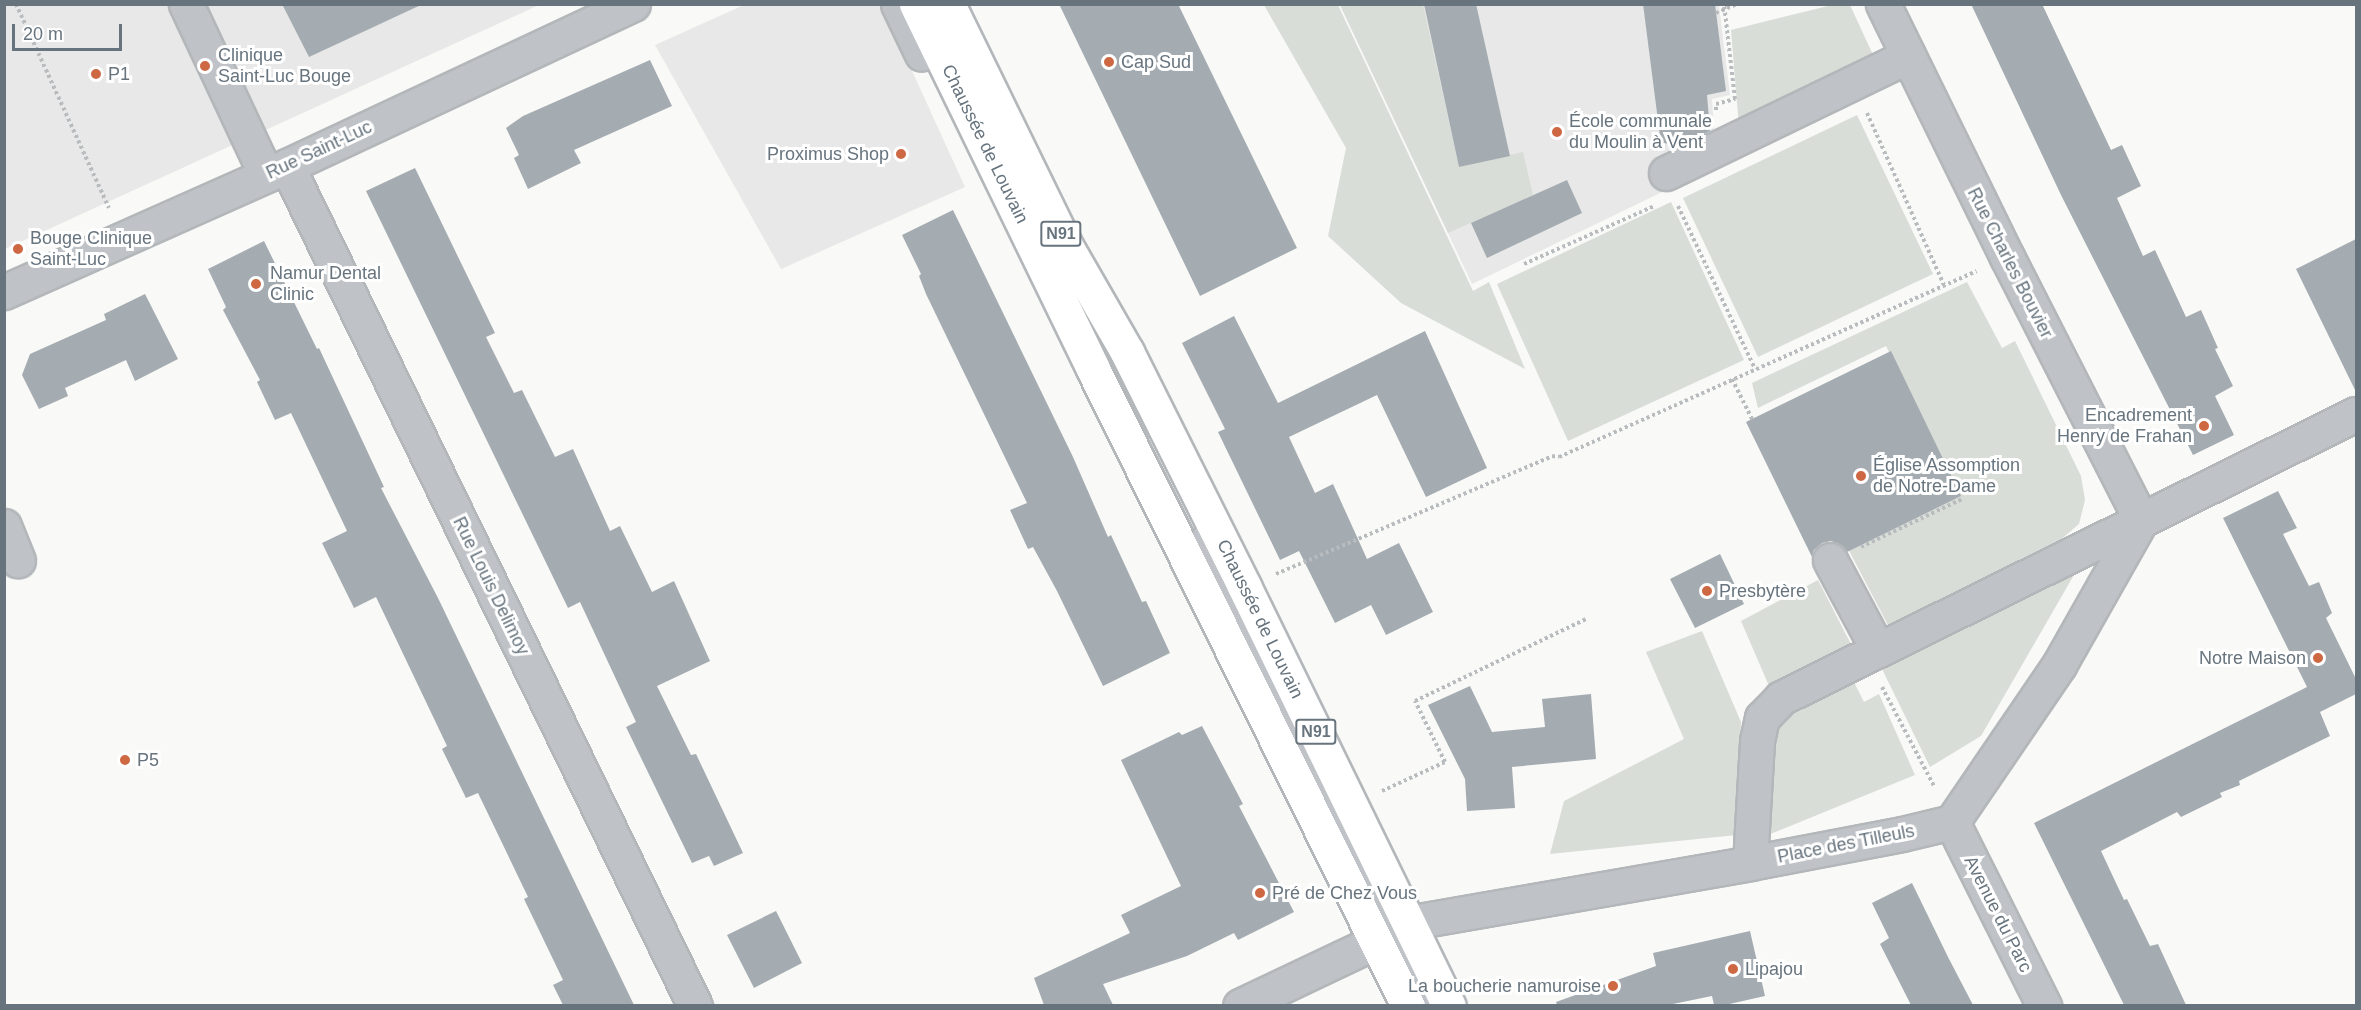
<!DOCTYPE html>
<html>
<head>
<meta charset="utf-8">
<style>
  body { margin:0 }
  #map { position:relative; width:2361px; height:1010px; overflow:hidden; background:#f9f9f7; font-family:Arial,sans-serif }
  div>[style] { position:absolute }
  .built>* { inset:0; background:#e7e8e7 }
  .green>* { inset:0; background:#d9ddd7 }
  .building>* { inset:0; background:#a4acb1 }
  .path>* { height:4px; margin-top:-2px; transform-origin:0; background:repeating-linear-gradient(90deg,#b9bcbe 0 3px,transparent 0 6px) }
  .roads { filter:drop-shadow(2px 0 #b3b7ba) drop-shadow(-2px 0 #b3b7ba) drop-shadow(0 2px #b3b7ba) drop-shadow(0 -2px #b3b7ba) }
  .minor>* { height:33px; margin:-16.5px; padding:0 16.5px; transform-origin:16.5px; border-radius:16.5px; background:#bfc2c6 }
  .major>* { height:33px; margin:-16.5px; padding:0 16.5px; transform-origin:16.5px; border-radius:16.5px; background:#fff }
  .dots>* { width:16px; height:16px; translate:-50% -50%; box-sizing:border-box; border:3px solid #fff; border-radius:50% }
  span { translate:-50% -50%; white-space:nowrap; text-align:center; line-height:1.15; -webkit-text-stroke:6px #fff; paint-order:stroke }
  .shield-label span { padding:2px 4px; background:#fff; border:2px solid; border-radius:4px; -webkit-text-stroke-width:0 }
  .shield-label { font-size:16px; color:#67747e; font-weight:700 }
  .poi-label { font-size:18px; color:#67747e }
  .left { translate:0 -50%; text-align:left }
  .right { translate:-100% -50%; text-align:right }
  .street-label { font-size:18px; color:#67747e }
  .frame { position:absolute; inset:0; border:6px solid #67747e; pointer-events:none }
  .scale { position:absolute; left:12px; top:24px; width:110px; height:27px; box-sizing:border-box; border:3px solid #67747e; border-top:0; padding-left:8px; font-size:18px; line-height:21px; white-space:nowrap; color:#67747e; -webkit-text-stroke:4px #fff; paint-order:stroke }
</style>
</head>
<body>
<div id="map">
  <div class="built">
    <i style="clip-path:polygon(4px 5px,539px 5px,5px 249px)"></i>
    <i style="clip-path:polygon(744px 5px,882px 5px,965px 187px,781px 269px,655px 45px)"></i>
    <i style="clip-path:polygon(1340px 5px,1719px 5px,1730px 95px,1712px 99px,1716px 166px,1472px 284px)"></i>
  </div>
  <div class="green">
    <i style="clip-path:polygon(1264px 5px,1338px 5px,1473px 291px,1489px 282px,1525px 369px,1401px 303px,1328px 236px,1346px 148px)"></i>
    <i style="clip-path:polygon(1340px 5px,1423px 5px,1459px 167px,1523px 152px,1533px 195px,1448px 233px)"></i>
    <i style="clip-path:polygon(1832px 5px,1850px 5px,1874px 57px,1739px 127px,1731px 30px)"></i>
    <i style="clip-path:polygon(1857px 115px,1933px 274px,1758px 357px,1683px 198px)"></i>
    <i style="clip-path:polygon(1671px 202px,1744px 360px,1568px 441px,1497px 284px)"></i>
    <i style="clip-path:polygon(1967px 282px,2002px 348px,2015px 341px,2081px 476px,2085px 500px,2079px 524px,2051px 548px,1891px 631px,1845px 543px,1956px 488px,1886px 346px,1758px 408px,1752px 383px)"></i>
    <i style="clip-path:polygon(2078px 568px,1981px 736px,1930px 767px,1881px 667px)"></i>
    <i style="clip-path:polygon(1818px 580px,1853px 648px,1769px 686px,1741px 621px)"></i>
    <i style="clip-path:polygon(1702px 631px,1741px 722px,1737px 835px,1550px 854px,1564px 801px,1684px 739px,1646px 652px)"></i>
    <i style="clip-path:polygon(1850px 674px,1864px 702px,1879px 694px,1915px 775px,1768px 835px,1775px 740px,1779px 723px,1798px 705px)"></i>
  </div>
  <div class="building">
    <i style="clip-path:polygon(282px 4px,423px 4px,309px 57px)"></i>
    <i style="clip-path:polygon(1059px 4px,1178px 4px,1297px 248px,1200px 296px)"></i>
    <i style="clip-path:polygon(1424px 4px,1476px 4px,1510px 156px,1459px 167px)"></i>
    <i style="clip-path:polygon(1643px 4px,1715px 4px,1726px 91px,1707px 95px,1710px 131px,1689px 141px,1661px 144px)"></i>
    <i style="clip-path:polygon(1971px 4px,2042px 4px,2111px 150px,2122px 145px,2141px 186px,2117px 198px,2143px 256px,2155px 250px,2186px 317px,2201px 310px,2218px 348px,2215px 349px,2233px 386px,2215px 396px,2234px 435px,2193px 455px,2061px 195px)"></i>
    <i style="clip-path:polygon(650px 60px,672px 106px,574px 150px,581px 163px,528px 189px,514px 158px,519px 155px,506px 128px,523px 116px)"></i>
    <i style="clip-path:polygon(415px 168px,495px 333px,486px 337px,514px 393px,522px 390px,555px 457px,573px 449px,610px 531px,620px 526px,652px 592px,674px 581px,710px 661px,657px 686px,691px 755px,696px 754px,743px 853px,714px 866px,709px 856px,692px 863px,626px 727px,636px 722px,580px 602px,568px 608px,366px 191px)"></i>
    <i style="clip-path:polygon(1567px 180px,1582px 213px,1487px 258px,1471px 223px)"></i>
    <i style="clip-path:polygon(953px 210px,1073px 457px,1108px 537px,1111px 535px,1142px 602px,1146px 601px,1170px 653px,1103px 686px,1057px 591px,1033px 547px,1028px 549px,1010px 510px,1027px 503px,926px 294px,919px 276px,921px 274px,902px 235px)"></i>
    <i style="clip-path:polygon(2356px 239px,2356px 392px,2296px 269px)"></i>
    <i style="clip-path:polygon(264px 241px,317px 349px,319px 348px,384px 487px,381px 488px,438px 598px,634px 1005px,563px 1005px,553px 985px,563px 980px,524px 899px,528px 897px,478px 793px,466px 798px,442px 749px,447px 746px,376px 597px,354px 608px,322px 543px,347px 531px,291px 413px,275px 420px,257px 382px,260px 380px,223px 310px,226px 307px,208px 269px)"></i>
    <i style="clip-path:polygon(145px 294px,178px 359px,135px 381px,126px 360px,65px 388px,68px 396px,39px 409px,22px 375px,30px 354px,106px 320px,104px 314px)"></i>
    <i style="clip-path:polygon(1234px 316px,1278px 403px,1425px 331px,1487px 468px,1426px 497px,1377px 395px,1289px 437px,1315px 493px,1333px 484px,1367px 559px,1399px 543px,1433px 612px,1386px 635px,1371px 605px,1335px 623px,1299px 551px,1280px 560px,1218px 432px,1225px 429px,1182px 343px)"></i>
    <i style="clip-path:polygon(1891px 351px,1961px 496px,1847px 552px,1839px 544px,1831px 541px,1822px 543px,1814px 550px,1812px 557px,1746px 422px)"></i>
    <i style="clip-path:polygon(2278px 491px,2297px 528px,2283px 534px,2309px 586px,2319px 582px,2332px 613px,2326px 618px,2356px 679px,2356px 694px,2320px 712px,2330px 736px,2239px 781px,2240px 785px,2220px 793px,2222px 797px,2181px 817px,2177px 812px,2101px 851px,2124px 900px,2127px 899px,2150px 946px,2158px 944px,2186px 1005px,2124px 1005px,2034px 823px,2307px 687px,2223px 518px)"></i>
    <i style="clip-path:polygon(1720px 554px,1744px 604px,1695px 628px,1670px 579px)"></i>
    <i style="clip-path:polygon(1470px 686px,1492px 732px,1545px 727px,1542px 699px,1591px 694px,1596px 759px,1512px 767px,1515px 808px,1467px 811px,1465px 779px,1428px 705px)"></i>
    <i style="clip-path:polygon(1202px 726px,1243px 804px,1239px 806px,1294px 912px,1238px 940px,1234px 933px,1187px 956px,1103px 984px,1113px 1005px,1044px 1005px,1034px 978px,1130px 933px,1121px 915px,1181px 886px,1121px 760px,1179px 732px,1182px 735px)"></i>
    <i style="clip-path:polygon(1912px 883px,1948px 957px,1973px 1005px,1911px 1005px,1880px 944px,1889px 938px,1872px 903px)"></i>
    <i style="clip-path:polygon(776px 911px,802px 963px,754px 988px,727px 935px)"></i>
    <i style="clip-path:polygon(1750px 931px,1765px 996px,1725px 1005px,1714px 1005px,1712px 996px,1668px 1005px,1557px 1005px,1556px 1002px,1656px 966px,1653px 953px)"></i>
  </div>
  <div class="path">
    <i style="left:16px;top:4px;width:224px;rotate:65.5deg"></i>
    <i style="left:1716px;top:13px;width:23px;rotate:-23deg"></i>
    <i style="left:1716px;top:110px;width:6px;rotate:-90deg"></i>
    <i style="left:1716px;top:104px;width:20px;rotate:-15deg"></i>
    <i style="left:1735px;top:99px;width:96px;rotate:-96.6deg"></i>
    <i style="left:1867px;top:113px;width:188px;rotate:65.9deg"></i>
    <i style="left:1678px;top:206px;width:180px;rotate:64.7deg"></i>
    <i style="left:1524px;top:264px;width:142px;rotate:-24deg"></i>
    <i style="left:1732px;top:379px;width:45px;rotate:63.4deg"></i>
    <i style="left:1861px;top:547px;width:114px;rotate:-25.4deg"></i>
    <i style="left:1276px;top:574px;width:300px;rotate:-23.1deg"></i>
    <i style="left:1552px;top:456px;width:7px;rotate:8deg"></i>
    <i style="left:1559px;top:457px;width:457px;rotate:-24deg"></i>
    <i style="left:1882px;top:687px;width:112px;rotate:62.3deg"></i>
    <i style="left:1382px;top:791px;width:69px;rotate:-24.7deg"></i>
    <i style="left:1445px;top:762px;width:68px;rotate:-116.2deg"></i>
    <i style="left:1415px;top:701px;width:190px;rotate:-25.6deg"></i>
  </div>
  <div class="roads">
    <div class="minor">
      <i style="left:186px;top:4px;width:189px;rotate:64.9deg"></i>
      <i style="left:898px;top:4px;width:55px;rotate:64.4deg"></i>
      <i style="left:1883px;top:4px;width:282px;rotate:63.9deg"></i>
      <i style="left:2007px;top:257px;width:295px;rotate:63deg"></i>
      <i style="left:287px;top:166px;width:934px;rotate:64.09deg"></i>
      <i style="left:1666px;top:173px;width:269px;rotate:-25.8deg"></i>
      <i style="left:4px;top:292px;width:310px;rotate:-24deg"></i>
      <i style="left:287px;top:166px;width:382px;rotate:-25.1deg"></i>
      <i style="left:4px;top:526px;width:37px;rotate:68deg"></i>
      <i style="left:1208px;top:539px;width:75px;rotate:70.6deg"></i>
      <i style="left:1233px;top:610px;width:441px;rotate:63.9deg"></i>
      <i style="left:1830px;top:560px;width:102px;rotate:61.9deg"></i>
      <i style="left:1952px;top:822px;width:206px;rotate:63.4deg"></i>
      <i style="left:1750px;top:863px;width:122px;rotate:-86.7deg"></i>
      <i style="left:1757px;top:741px;width:24px;rotate:-78deg"></i>
      <i style="left:1762px;top:718px;width:28px;rotate:-46deg"></i>
      <i style="left:1781px;top:698px;width:641px;rotate:-26.29deg"></i>
      <i style="left:1240px;top:1006px;width:198px;rotate:-25.4deg"></i>
      <i style="left:1419px;top:921px;width:336px;rotate:-9.9deg"></i>
      <i style="left:1750px;top:863px;width:155px;rotate:-10.8deg"></i>
      <i style="left:1902px;top:834px;width:51px;rotate:-13.5deg"></i>
      <i style="left:1952px;top:822px;width:190px;rotate:-55.7deg"></i>
      <i style="left:2059px;top:665px;width:167px;rotate:-60.5deg"></i>
    </div>
    <div class="major">
      <i style="left:916px;top:4px;width:406px;rotate:64.1deg"></i>
      <i style="left:1093px;top:369px;width:711px;rotate:63.69deg"></i>
      <i style="left:948px;top:4px;width:267px;rotate:64deg"></i>
      <i style="left:1065px;top:244px;width:125px;rotate:60.1deg"></i>
      <i style="left:1127px;top:352px;width:262px;rotate:63.4deg"></i>
      <i style="left:1244px;top:586px;width:467px;rotate:64deg"></i>
    </div>
  </div>
  <div class="dots">
    <i style="left:1109px;top:62px;background:#cd6843"></i>
    <i style="left:205px;top:66px;background:#cd6843"></i>
    <i style="left:96px;top:74px;background:#cd6843"></i>
    <i style="left:1557px;top:132px;background:#cd6843"></i>
    <i style="left:901px;top:154px;background:#cd6843"></i>
    <i style="left:18px;top:249px;background:#cd6843"></i>
    <i style="left:256px;top:284px;background:#cd6843"></i>
    <i style="left:2204px;top:426px;background:#cd6843"></i>
    <i style="left:1861px;top:476px;background:#cd6843"></i>
    <i style="left:1707px;top:591px;background:#cd6843"></i>
    <i style="left:2318px;top:658px;background:#cd6843"></i>
    <i style="left:125px;top:760px;background:#cd6843"></i>
    <i style="left:1260px;top:893px;background:#cd6843"></i>
    <i style="left:1733px;top:969px;background:#cd6843"></i>
    <i style="left:1613px;top:986px;background:#cd6843"></i>
  </div>
  <div class="shield-label">
    <span style="left:1061px;top:234px">N91</span>
    <span style="left:1316px;top:732px">N91</span>
  </div>
  <div class="poi-label">
    <span class="left" style="left:218px;top:66px">Clinique<br>Saint-Luc Bouge</span>
    <span class="left" style="left:1121px;top:62px">Cap Sud</span>
    <span class="left" style="left:108px;top:74px">P1</span>
    <span class="left" style="left:1569px;top:132px">École communale<br>du Moulin à Vent</span>
    <span class="right" style="left:889px;top:154px">Proximus Shop</span>
    <span class="left" style="left:30px;top:249px">Bouge Clinique<br>Saint-Luc</span>
    <span class="left" style="left:270px;top:284px">Namur Dental<br>Clinic</span>
    <span class="right" style="left:2192px;top:426px">Encadrement<br>Henry de Frahan</span>
    <span class="left" style="left:1873px;top:476px">Église Assomption<br>de Notre-Dame</span>
    <span class="left" style="left:1719px;top:591px">Presbytère</span>
    <span class="right" style="left:2306px;top:658px">Notre Maison</span>
    <span class="left" style="left:137px;top:760px">P5</span>
    <span class="left" style="left:1272px;top:893px">Pré de Chez Vous</span>
    <span class="left" style="left:1745px;top:969px">Lipajou</span>
    <span class="right" style="left:1601px;top:986px">La boucherie namuroise</span>
  </div>
  <div class="street-label">
    <span style="left:985px;top:144px;rotate:64deg">Chaussée de Louvain</span>
    <span style="left:319px;top:150px;rotate:-25deg">Rue Saint-Luc</span>
    <span style="left:2010px;top:263px;rotate:63deg">Rue Charles Bouvier</span>
    <span style="left:491px;top:586px;rotate:64deg">Rue Louis Delimoy</span>
    <span style="left:1260px;top:619px;rotate:64deg">Chaussée de Louvain</span>
    <span style="left:1846px;top:844px;rotate:-11deg">Place des Tilleuls</span>
    <span style="left:1998px;top:914px;rotate:63deg">Avenue du Parc</span>
  </div>
  <div class="frame"></div>
  <div class="scale">20 m</div>
</div>
</body>
</html>
